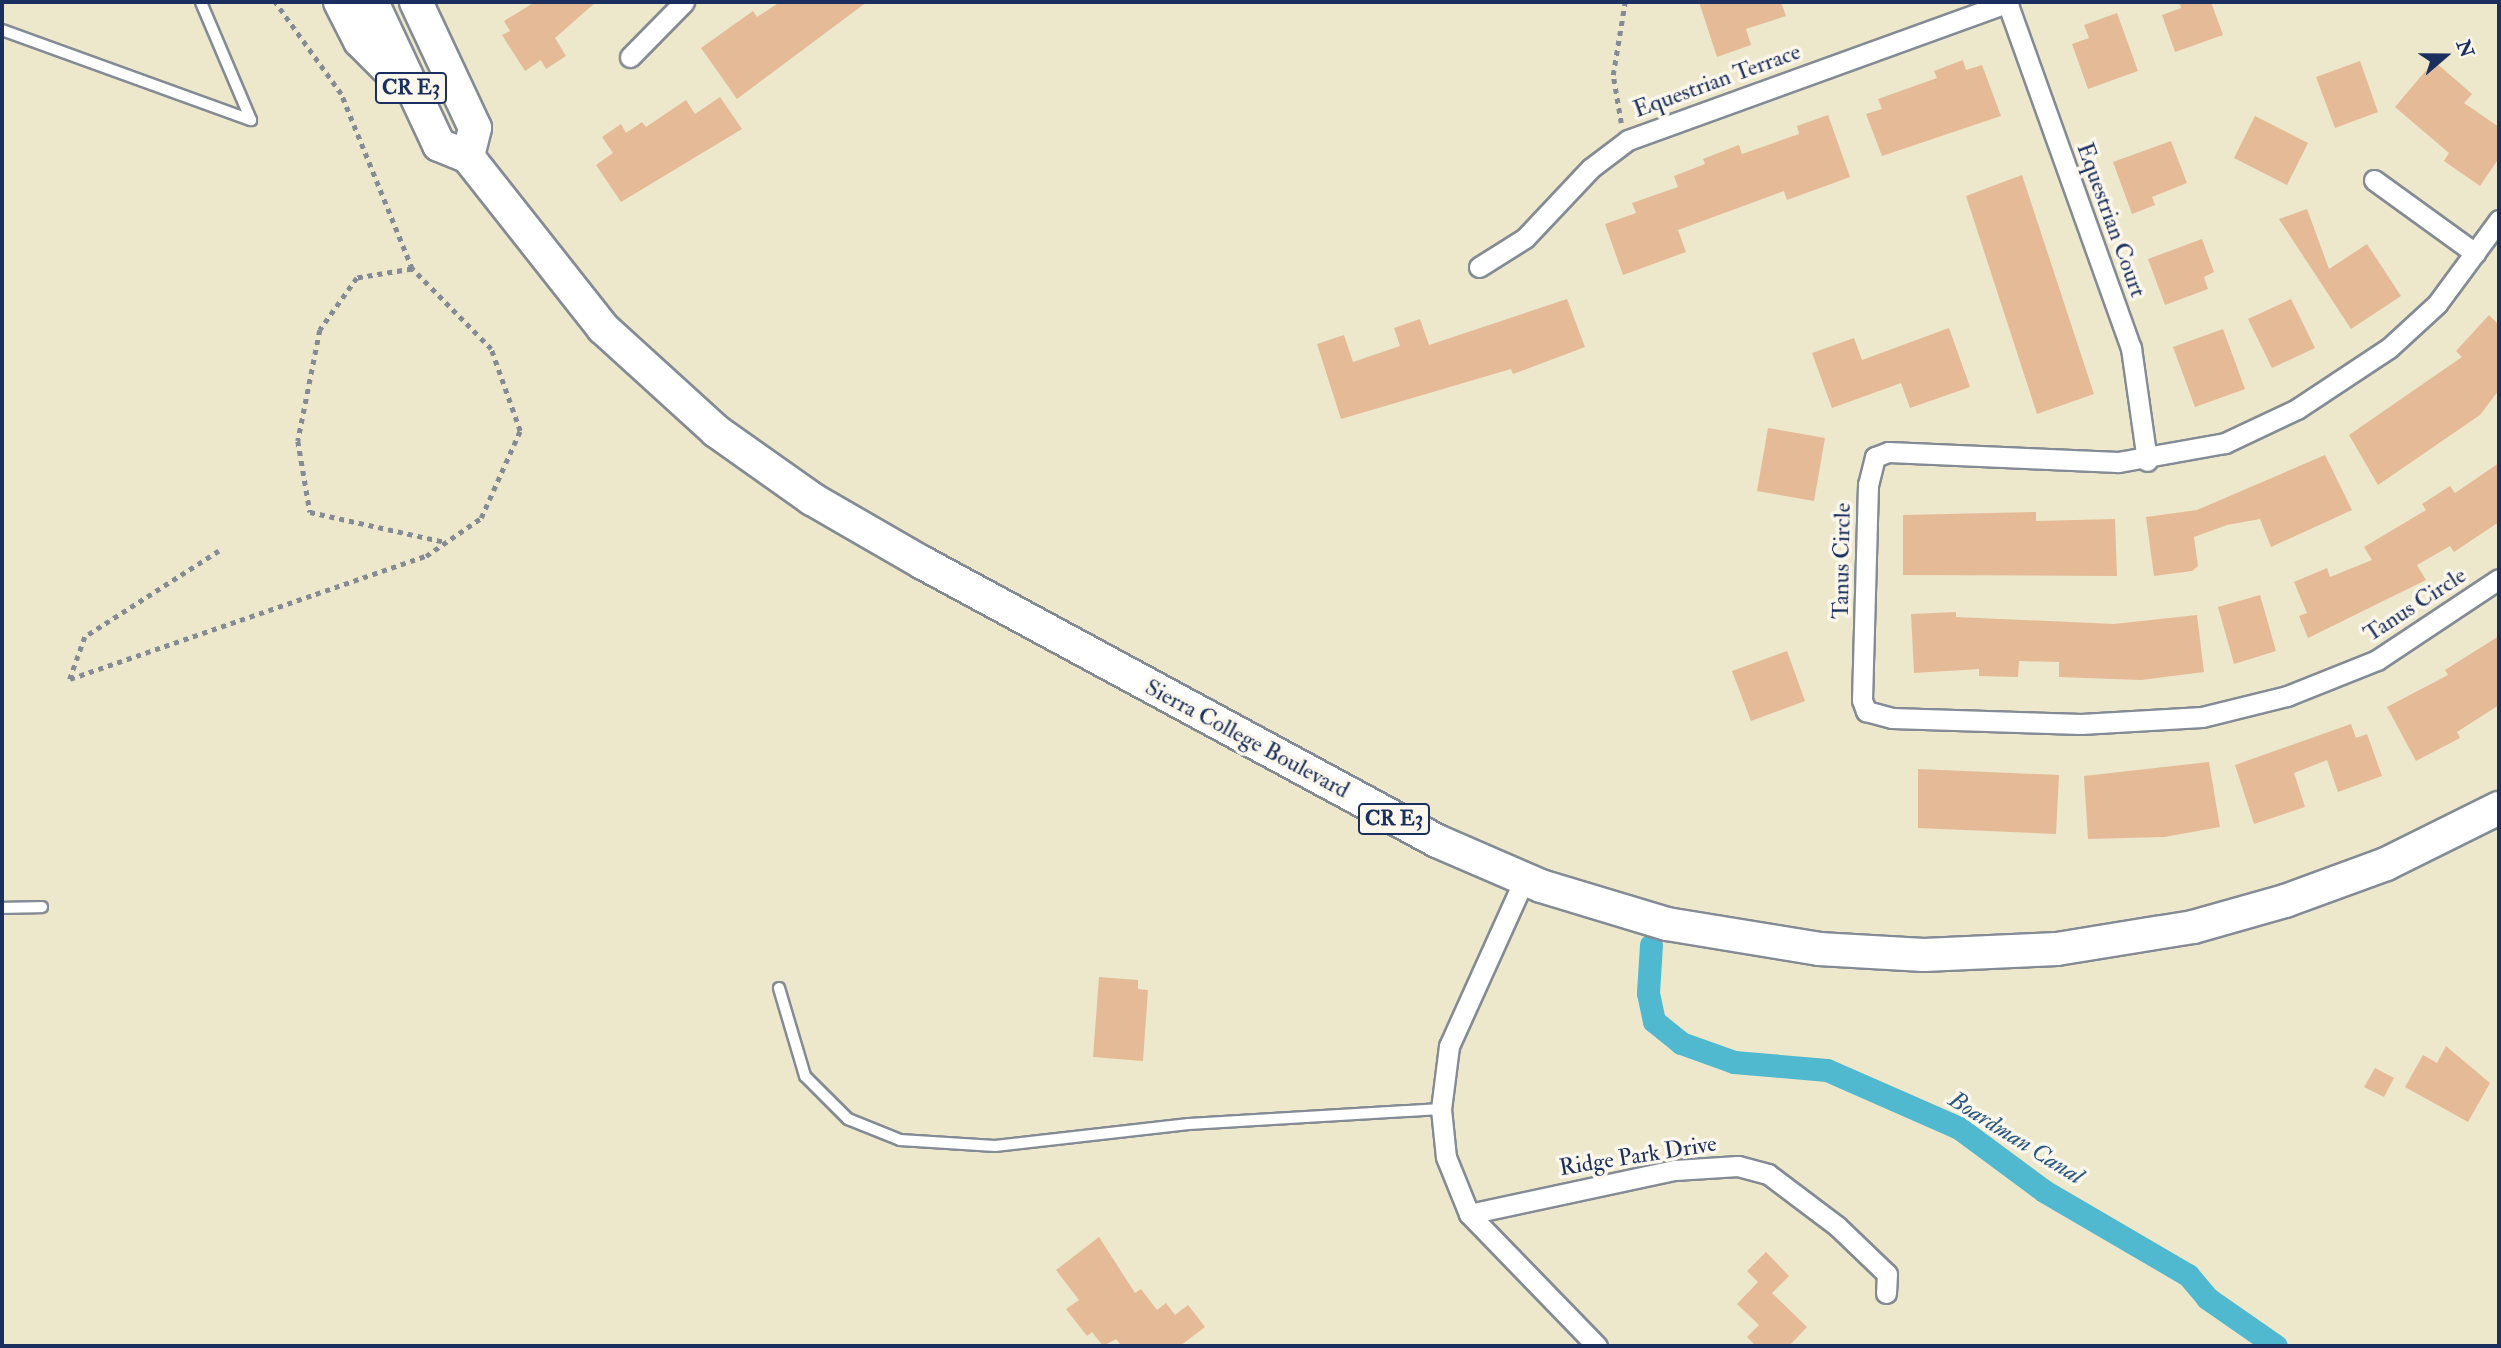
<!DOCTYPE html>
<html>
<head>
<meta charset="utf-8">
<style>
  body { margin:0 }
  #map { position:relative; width:2501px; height:1348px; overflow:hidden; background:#ede7cb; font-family:"IM FELL Double Pica",serif }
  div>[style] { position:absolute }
  .canal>* { height:23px; margin:-11.5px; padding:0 11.5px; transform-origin:11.5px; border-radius:11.5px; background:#51b9cf }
  .building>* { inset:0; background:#e5bb97 }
  .path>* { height:4.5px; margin-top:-2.25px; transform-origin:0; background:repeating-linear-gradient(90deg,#848b94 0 5px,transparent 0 10px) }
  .roads { filter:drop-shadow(2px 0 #848b94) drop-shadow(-2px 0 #848b94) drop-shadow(0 2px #848b94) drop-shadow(0 -2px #848b94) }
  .service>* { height:10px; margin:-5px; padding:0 5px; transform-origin:5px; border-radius:5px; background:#fff }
  .minor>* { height:19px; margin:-9.5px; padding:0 9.5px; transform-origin:9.5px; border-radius:9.5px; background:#fff }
  .primary>* { height:32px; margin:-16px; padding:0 16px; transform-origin:16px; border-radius:16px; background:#fff }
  span { translate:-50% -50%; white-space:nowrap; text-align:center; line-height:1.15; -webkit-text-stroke:7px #fbf7ec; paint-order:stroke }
  .shield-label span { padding:2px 5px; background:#fbf7ec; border:2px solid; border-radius:5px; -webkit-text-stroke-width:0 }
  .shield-label { font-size:21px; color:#1b2f5e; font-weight:700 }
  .street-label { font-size:23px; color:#1b2f5e }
  .water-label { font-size:24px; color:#2b5880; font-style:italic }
  .frame { position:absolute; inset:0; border:4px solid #1b2f5e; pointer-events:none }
  .north { position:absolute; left:2410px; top:21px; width:70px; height:70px; -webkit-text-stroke:5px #fbf7ec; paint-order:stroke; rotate:70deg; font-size:19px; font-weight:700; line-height:28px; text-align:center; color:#1b2f5e }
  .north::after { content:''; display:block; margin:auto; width:24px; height:32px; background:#1b2f5e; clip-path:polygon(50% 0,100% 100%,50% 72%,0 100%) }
</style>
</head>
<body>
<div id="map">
  <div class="canal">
    <i style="left:1651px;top:945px;width:48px;rotate:93.6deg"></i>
    <i style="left:1648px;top:993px;width:29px;rotate:78deg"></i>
    <i style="left:1654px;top:1021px;width:35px;rotate:39deg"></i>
    <i style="left:1681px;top:1043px;width:56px;rotate:19.7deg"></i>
    <i style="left:1734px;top:1062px;width:93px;rotate:4.9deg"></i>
    <i style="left:1827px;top:1070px;width:144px;rotate:23.7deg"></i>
    <i style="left:1959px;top:1128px;width:106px;rotate:36.5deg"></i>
    <i style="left:2044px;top:1191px;width:167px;rotate:30.3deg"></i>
    <i style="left:2188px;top:1275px;width:30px;rotate:50deg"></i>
    <i style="left:2207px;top:1298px;width:84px;rotate:34.8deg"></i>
  </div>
  <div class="building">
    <i style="clip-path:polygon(535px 2px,596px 2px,555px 38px,566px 56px,546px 69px,541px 60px,525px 71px,502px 35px,510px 31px,504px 21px)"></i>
    <i style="clip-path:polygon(780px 2px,867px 2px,737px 99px,701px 48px,753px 11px,757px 17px)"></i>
    <i style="clip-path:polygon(1699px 2px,1781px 2px,1786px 16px,1746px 29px,1751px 45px,1717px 57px)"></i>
    <i style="clip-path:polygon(2179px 2px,2211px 2px,2223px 35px,2175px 52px,2162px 15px,2181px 8px)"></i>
    <i style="clip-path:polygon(2117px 13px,2138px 71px,2088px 89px,2072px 44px,2089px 38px,2084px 25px)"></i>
    <i style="clip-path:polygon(1963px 60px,1966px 70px,1982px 65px,2001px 116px,1882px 156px,1866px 114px,1882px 109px,1878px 99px,1937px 78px,1934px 71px)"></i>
    <i style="clip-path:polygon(2360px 61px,2378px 112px,2335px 128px,2316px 77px)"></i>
    <i style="clip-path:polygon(2434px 61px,2472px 94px,2464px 103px,2499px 127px,2499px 158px,2480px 186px,2444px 161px,2449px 153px,2395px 107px)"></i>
    <i style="clip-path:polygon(720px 97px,742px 129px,621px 202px,596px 165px,613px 153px,602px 137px,621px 124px,626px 133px,642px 122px,646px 127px,686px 100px,695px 114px)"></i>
    <i style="clip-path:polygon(1828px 115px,1850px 177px,1787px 200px,1784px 191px,1678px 230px,1686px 252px,1623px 275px,1605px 224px,1636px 213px,1632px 203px,1678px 187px,1674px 176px,1705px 164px,1703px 159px,1739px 145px,1742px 154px,1799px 134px,1797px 126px)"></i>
    <i style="clip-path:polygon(2255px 116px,2308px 143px,2287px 185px,2234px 158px)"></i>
    <i style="clip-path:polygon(2171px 141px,2187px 183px,2152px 197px,2155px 205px,2132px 214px,2113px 162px)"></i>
    <i style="clip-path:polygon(2022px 175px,2094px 394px,2037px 414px,1966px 196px)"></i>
    <i style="clip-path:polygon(2307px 209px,2329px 269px,2367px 244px,2401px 296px,2351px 329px,2279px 219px)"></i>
    <i style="clip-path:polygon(2202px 239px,2214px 272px,2204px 277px,2208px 289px,2165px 305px,2148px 259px)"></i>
    <i style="clip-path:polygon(1567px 299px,1585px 347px,1513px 374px,1511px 369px,1341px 419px,1317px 344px,1344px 335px,1353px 362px,1400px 346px,1394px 328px,1420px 319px,1429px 345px)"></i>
    <i style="clip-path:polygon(2291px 299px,2315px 348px,2272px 368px,2248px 319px)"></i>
    <i style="clip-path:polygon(2489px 315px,2499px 325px,2499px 390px,2480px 415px,2378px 485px,2349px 435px,2462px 357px,2456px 351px)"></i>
    <i style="clip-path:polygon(1949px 328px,1970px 387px,1910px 408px,1901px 383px,1832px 408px,1812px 353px,1854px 338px,1862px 360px)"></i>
    <i style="clip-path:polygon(2223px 329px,2245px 389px,2195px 407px,2173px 347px)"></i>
    <i style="clip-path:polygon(1768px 428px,1825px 438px,1814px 501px,1757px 491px)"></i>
    <i style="clip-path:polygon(2325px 455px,2352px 510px,2271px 547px,2260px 519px,2227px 525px,2194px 537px,2198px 566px,2192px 571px,2154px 576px,2146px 517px,2197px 510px)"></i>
    <i style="clip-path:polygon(2499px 463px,2499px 522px,2454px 552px,2450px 546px,2417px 565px,2426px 580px,2308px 638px,2299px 616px,2307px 613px,2294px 582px,2327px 568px,2330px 577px,2372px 560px,2364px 547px,2426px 510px,2422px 504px,2450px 486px,2455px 493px)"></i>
    <i style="clip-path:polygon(2036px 512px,2036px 521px,2115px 519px,2117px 576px,1903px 575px,1903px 515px)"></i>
    <i style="clip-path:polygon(2260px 595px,2276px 651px,2234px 664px,2218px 607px)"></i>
    <i style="clip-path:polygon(1956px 612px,1956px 617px,2114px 624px,2197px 615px,2204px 672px,2141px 680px,2059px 677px,2059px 662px,2019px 661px,2018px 677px,1979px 676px,1979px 669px,1914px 673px,1911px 614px)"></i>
    <i style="clip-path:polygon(2499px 636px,2499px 705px,2457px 732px,2460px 738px,2416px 761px,2387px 707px,2448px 675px,2445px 670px)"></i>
    <i style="clip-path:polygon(1787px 651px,1805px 701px,1751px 721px,1732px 671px)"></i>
    <i style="clip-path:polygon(2351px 724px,2356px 738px,2367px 734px,2382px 776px,2338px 792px,2327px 760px,2294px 773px,2305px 807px,2254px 824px,2235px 765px)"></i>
    <i style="clip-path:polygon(2209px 762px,2220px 827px,2164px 837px,2088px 839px,2084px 776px)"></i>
    <i style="clip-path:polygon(1918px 769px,2059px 775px,2056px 834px,1918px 828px)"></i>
    <i style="clip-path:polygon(1099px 977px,1138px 980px,1138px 989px,1148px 990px,1143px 1061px,1093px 1057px)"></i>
    <i style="clip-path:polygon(2446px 1046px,2490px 1083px,2468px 1122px,2405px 1087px,2423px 1055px,2437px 1063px)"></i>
    <i style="clip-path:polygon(2375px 1068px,2394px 1078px,2384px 1097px,2364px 1087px)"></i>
    <i style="clip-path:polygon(1099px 1237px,1135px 1293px,1141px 1289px,1157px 1310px,1166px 1303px,1175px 1315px,1188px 1305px,1205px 1327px,1180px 1346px,1122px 1346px,1116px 1339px,1103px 1346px,1092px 1332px,1087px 1336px,1066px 1309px,1079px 1300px,1056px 1270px)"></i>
    <i style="clip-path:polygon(1766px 1252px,1789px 1276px,1772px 1293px,1807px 1327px,1789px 1346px,1756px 1346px,1747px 1337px,1759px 1325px,1737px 1304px,1758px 1282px,1747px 1271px)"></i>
  </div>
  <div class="path">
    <i style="left:1621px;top:123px;width:49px;rotate:-99.5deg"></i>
    <i style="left:1613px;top:75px;width:74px;rotate:-80.7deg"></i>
    <i style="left:412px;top:269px;width:56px;rotate:170.7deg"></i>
    <i style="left:357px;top:278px;width:64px;rotate:125.4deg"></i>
    <i style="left:320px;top:330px;width:113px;rotate:101.2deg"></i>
    <i style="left:298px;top:441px;width:72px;rotate:80.4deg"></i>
    <i style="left:310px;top:512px;width:138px;rotate:12.5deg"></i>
    <i style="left:219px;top:551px;width:159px;rotate:147.3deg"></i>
    <i style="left:85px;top:637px;width:45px;rotate:109.7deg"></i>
    <i style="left:70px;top:679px;width:377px;rotate:-19.1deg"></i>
    <i style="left:426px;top:556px;width:67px;rotate:-34.6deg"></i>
    <i style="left:481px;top:518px;width:95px;rotate:-65.9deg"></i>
    <i style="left:520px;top:431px;width:87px;rotate:-109.5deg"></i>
    <i style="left:491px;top:349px;width:112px;rotate:-134.6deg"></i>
    <i style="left:412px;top:269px;width:189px;rotate:-112.1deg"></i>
    <i style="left:341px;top:94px;width:113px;rotate:-125.7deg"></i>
  </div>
  <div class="roads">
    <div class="service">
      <i style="left:2px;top:30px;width:265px;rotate:19.9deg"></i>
      <i style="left:251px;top:120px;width:128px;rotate:-113deg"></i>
      <i style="left:2px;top:908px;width:40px;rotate:-1.4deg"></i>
      <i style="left:779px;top:988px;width:92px;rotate:73.5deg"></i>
      <i style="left:805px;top:1076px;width:61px;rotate:45deg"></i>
      <i style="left:848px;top:1119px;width:56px;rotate:22deg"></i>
      <i style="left:900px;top:1140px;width:95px;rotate:3.6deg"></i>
      <i style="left:995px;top:1146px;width:195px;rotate:-6.5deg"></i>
      <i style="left:1189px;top:1124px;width:252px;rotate:-3.4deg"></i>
    </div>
    <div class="minor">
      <i style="left:2007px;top:2px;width:368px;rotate:70.3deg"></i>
      <i style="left:2131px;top:348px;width:114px;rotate:81.9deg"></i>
      <i style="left:630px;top:57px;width:77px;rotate:-45.5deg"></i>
      <i style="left:2374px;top:180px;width:125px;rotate:35.9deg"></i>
      <i style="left:2499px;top:220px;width:104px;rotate:126.4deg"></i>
      <i style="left:2437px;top:304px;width:65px;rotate:137.5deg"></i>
      <i style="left:2389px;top:348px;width:110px;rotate:146.5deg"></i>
      <i style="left:2297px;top:409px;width:80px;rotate:154.7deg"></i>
      <i style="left:2225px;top:443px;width:109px;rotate:169.9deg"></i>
      <i style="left:2118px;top:462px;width:230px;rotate:-177.5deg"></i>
      <i style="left:1888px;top:452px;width:14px;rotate:159deg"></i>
      <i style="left:1875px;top:457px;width:29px;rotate:104deg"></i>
      <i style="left:1868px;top:485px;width:215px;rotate:91.6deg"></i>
      <i style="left:1862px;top:700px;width:12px;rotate:70deg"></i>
      <i style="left:1866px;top:711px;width:27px;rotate:15deg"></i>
      <i style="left:1892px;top:718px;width:189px;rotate:1.8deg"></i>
      <i style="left:2081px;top:724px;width:121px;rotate:-3.3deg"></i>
      <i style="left:2202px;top:717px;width:88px;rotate:-13.9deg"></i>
      <i style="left:2287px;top:696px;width:97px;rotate:-21.8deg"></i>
      <i style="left:2377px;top:660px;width:146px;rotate:-33.6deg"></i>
      <i style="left:1479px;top:267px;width:54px;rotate:-32.2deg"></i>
      <i style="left:1525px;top:238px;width:96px;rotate:-46.7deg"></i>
      <i style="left:1591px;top:168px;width:46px;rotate:-37.1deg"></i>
      <i style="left:1628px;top:140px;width:405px;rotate:-19.9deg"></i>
      <i style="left:1524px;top:880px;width:182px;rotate:114.3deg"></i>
      <i style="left:1449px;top:1046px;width:64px;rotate:97.2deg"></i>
      <i style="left:1441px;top:1109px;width:48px;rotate:84.1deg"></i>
      <i style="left:1446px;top:1157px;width:61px;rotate:68deg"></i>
      <i style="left:1469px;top:1214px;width:184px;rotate:45.9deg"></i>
      <i style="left:1469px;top:1214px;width:211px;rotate:-12.1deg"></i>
      <i style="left:1675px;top:1170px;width:63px;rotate:-3.6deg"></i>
      <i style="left:1738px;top:1166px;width:31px;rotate:15deg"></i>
      <i style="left:1768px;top:1174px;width:86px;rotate:37deg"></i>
      <i style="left:1837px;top:1226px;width:69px;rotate:43.8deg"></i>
      <i style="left:1887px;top:1274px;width:19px;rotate:93deg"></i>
    </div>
    <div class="primary">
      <i style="left:340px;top:2px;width:44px;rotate:62.9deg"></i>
      <i style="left:360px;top:41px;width:62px;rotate:45deg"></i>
      <i style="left:372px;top:2px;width:158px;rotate:64.9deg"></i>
      <i style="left:439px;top:145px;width:31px;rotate:22deg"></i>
      <i style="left:468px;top:157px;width:218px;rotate:51.7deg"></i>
      <i style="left:603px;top:328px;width:153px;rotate:42.3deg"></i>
      <i style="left:716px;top:431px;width:118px;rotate:35.3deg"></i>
      <i style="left:812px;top:499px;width:128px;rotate:30deg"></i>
      <i style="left:923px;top:563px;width:584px;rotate:28.41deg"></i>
      <i style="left:1437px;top:841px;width:113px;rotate:23.4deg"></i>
      <i style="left:1541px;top:886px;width:132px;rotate:16.8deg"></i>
      <i style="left:1667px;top:924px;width:154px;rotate:9.3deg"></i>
      <i style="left:1819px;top:949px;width:105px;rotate:3.3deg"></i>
      <i style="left:1924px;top:955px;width:133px;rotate:-2.6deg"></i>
      <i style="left:2057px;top:949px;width:138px;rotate:-9.2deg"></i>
      <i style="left:2193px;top:927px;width:96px;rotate:-15.8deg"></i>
      <i style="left:2285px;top:901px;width:108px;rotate:-20.1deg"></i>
      <i style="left:2386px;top:864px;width:126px;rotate:-26.4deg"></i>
      <i style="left:416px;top:2px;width:139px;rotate:64.9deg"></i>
      <i style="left:475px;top:128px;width:30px;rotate:104deg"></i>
    </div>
  </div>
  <div class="shield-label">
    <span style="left:411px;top:88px">CR E3</span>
    <span style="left:1394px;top:819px">CR E3</span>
  </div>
  <div class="street-label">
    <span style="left:1717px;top:81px;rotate:-20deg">Equestrian Terrace</span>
    <span style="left:2111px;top:220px;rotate:70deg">Equestrian Court</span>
    <span style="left:1842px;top:561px;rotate:-89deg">Tanus Circle</span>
    <span style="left:2415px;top:605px;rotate:-33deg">Tanus Circle</span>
    <span style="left:1247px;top:739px;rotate:28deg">Sierra College Boulevard</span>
    <span style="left:1638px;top:1156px;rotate:-9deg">Ridge Park Drive</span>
  </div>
  <div class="water-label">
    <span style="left:2016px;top:1138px;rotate:32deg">Boardman Canal</span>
  </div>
  <div class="frame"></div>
  <div class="north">N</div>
</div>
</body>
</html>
